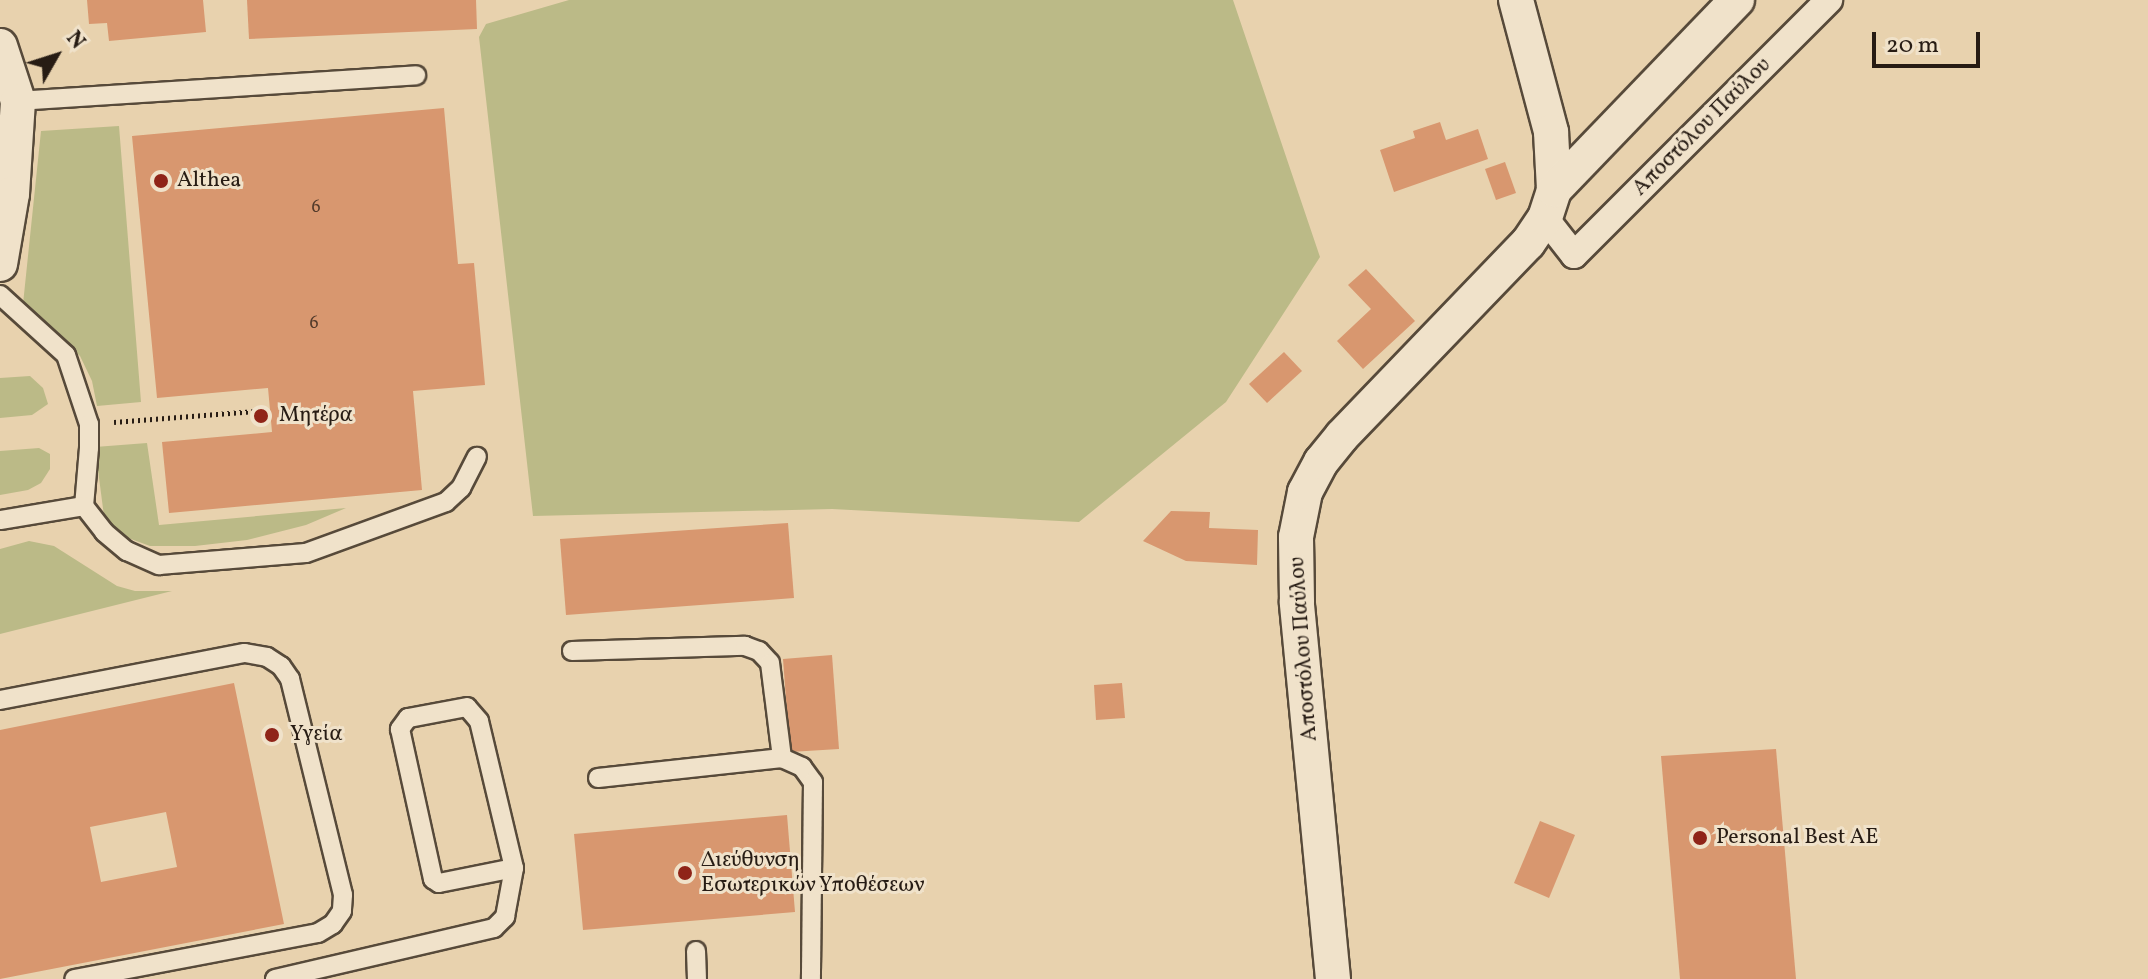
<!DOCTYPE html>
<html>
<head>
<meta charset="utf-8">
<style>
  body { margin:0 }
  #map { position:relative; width:2148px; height:979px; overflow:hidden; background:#e8d2ae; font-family:Vollkorn,serif }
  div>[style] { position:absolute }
  .green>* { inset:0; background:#bbba87 }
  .building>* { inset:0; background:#d8976f }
  .path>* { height:5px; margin-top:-2.5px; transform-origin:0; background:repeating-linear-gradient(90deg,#271c14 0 2px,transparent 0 6px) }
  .roads { filter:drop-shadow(2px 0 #574a3a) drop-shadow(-2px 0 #574a3a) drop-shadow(0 2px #574a3a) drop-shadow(0 -2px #574a3a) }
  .service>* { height:18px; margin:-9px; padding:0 9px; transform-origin:9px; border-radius:9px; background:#f0e2ca }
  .pedestrian>* { height:26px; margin:-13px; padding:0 13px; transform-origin:13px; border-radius:13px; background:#f0e2ca }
  .minor>* { height:34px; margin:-17px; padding:0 17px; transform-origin:17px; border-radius:17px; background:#f0e2ca }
  .dots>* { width:22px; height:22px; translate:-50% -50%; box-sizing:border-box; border:4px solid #f0e2ca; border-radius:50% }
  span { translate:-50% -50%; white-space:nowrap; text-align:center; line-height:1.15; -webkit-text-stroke:6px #f0e2ca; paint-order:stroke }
  .number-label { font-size:18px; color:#533b2b }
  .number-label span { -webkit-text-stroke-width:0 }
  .street-label { font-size:22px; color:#271c14 }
  .poi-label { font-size:22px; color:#271c14 }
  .left { translate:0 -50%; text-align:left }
  .north { position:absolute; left:16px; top:16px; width:80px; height:80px; -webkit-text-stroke:6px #f0e2ca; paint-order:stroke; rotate:51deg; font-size:22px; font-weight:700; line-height:32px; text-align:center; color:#271c14 }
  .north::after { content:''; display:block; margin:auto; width:28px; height:36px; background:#271c14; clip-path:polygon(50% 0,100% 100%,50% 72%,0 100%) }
  .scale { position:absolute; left:1872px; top:32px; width:108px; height:36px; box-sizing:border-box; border:4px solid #271c14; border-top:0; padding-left:10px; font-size:24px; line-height:28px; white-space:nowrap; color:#271c14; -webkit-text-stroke:6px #f0e2ca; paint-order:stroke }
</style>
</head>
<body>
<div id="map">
  <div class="green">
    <i style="clip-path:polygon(569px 0,1233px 0,1320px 257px,1226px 402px,1079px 522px,832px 509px,533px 516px,479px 37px,486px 24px)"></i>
    <i style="clip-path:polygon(119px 126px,141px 402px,97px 406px,92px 381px,80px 356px,23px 304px,41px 131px)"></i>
    <i style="clip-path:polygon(30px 376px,43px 388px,48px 404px,32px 415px,0 418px,0 378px)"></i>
    <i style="clip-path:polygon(147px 443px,159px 525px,346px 508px,306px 525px,247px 540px,195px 546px,150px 546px,120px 535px,104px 516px,95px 447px)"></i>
    <i style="clip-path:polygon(39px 448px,50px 454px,50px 469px,41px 483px,28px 490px,0 495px,0 451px)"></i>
    <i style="clip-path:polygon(29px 541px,54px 546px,117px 586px,135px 591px,172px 591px,0 634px,0 549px)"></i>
  </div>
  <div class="building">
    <i style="clip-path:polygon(87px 0,203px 0,206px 32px,109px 41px,107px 23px,89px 24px)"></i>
    <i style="clip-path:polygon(247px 0,476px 0,477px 29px,249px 39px)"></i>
    <i style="clip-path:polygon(444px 108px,458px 264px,474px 263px,485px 385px,413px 391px,422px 490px,169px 513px,162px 442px,272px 432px,268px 388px,157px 398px,132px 136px)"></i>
    <i style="clip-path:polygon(1440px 122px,1446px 140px,1478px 129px,1488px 159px,1394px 192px,1380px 150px,1415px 138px,1413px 131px)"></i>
    <i style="clip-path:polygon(1505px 162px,1516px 193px,1496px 200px,1485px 169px)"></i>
    <i style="clip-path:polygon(1366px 269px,1415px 321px,1363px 369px,1337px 341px,1371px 309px,1348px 285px)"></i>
    <i style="clip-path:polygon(1284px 352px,1302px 371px,1267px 403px,1249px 384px)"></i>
    <i style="clip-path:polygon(1171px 511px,1210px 512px,1209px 528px,1258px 530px,1257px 565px,1186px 561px,1143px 541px)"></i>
    <i style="clip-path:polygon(788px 523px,794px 598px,566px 615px,560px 539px)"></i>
    <i style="clip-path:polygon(832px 655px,839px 749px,790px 752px,783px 659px)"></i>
    <i style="clip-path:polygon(evenodd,234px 683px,284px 924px,0 979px,0 730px,234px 683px,166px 812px,177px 867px,101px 882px,90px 827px,166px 812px)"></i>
    <i style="clip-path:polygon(1122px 683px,1125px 718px,1096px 720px,1094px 685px)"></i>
    <i style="clip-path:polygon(1776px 749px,1796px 979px,1680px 979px,1661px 756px)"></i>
    <i style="clip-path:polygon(787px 815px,795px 912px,583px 930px,574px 834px)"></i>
    <i style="clip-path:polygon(1540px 821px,1575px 835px,1549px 898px,1514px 883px)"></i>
  </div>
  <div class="path">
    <i style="left:114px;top:422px;width:155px;rotate:-4.4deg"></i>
  </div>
  <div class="roads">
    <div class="service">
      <i style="left:18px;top:101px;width:399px;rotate:-3.7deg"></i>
      <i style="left:0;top:295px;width:89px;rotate:42.3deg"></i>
      <i style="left:66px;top:355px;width:73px;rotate:71.6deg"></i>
      <i style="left:89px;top:424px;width:24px;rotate:90deg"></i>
      <i style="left:89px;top:448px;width:58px;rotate:94.9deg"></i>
      <i style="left:84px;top:506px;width:85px;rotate:170.5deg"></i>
      <i style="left:84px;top:506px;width:33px;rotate:52deg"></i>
      <i style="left:104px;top:532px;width:30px;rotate:40deg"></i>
      <i style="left:127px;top:551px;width:35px;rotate:24deg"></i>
      <i style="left:159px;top:565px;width:147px;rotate:-4.7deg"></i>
      <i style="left:306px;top:553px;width:149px;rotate:-20deg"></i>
      <i style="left:446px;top:502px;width:21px;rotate:-43deg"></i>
      <i style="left:461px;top:488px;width:35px;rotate:-63deg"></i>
      <i style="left:572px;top:651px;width:173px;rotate:-1.7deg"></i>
      <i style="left:745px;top:646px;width:15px;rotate:20deg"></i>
      <i style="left:759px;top:651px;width:16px;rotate:47deg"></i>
      <i style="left:770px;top:663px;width:96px;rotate:82.8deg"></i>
      <i style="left:0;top:700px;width:249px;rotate:-10.9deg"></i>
      <i style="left:245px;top:653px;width:22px;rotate:10deg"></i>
      <i style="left:267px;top:657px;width:17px;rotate:33deg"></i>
      <i style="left:281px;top:666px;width:16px;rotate:55deg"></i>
      <i style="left:290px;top:679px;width:222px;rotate:76.2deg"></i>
      <i style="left:343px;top:895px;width:16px;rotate:94deg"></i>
      <i style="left:342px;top:911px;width:16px;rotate:125deg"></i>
      <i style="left:333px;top:924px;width:17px;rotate:149deg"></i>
      <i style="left:318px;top:933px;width:248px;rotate:169.3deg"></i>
      <i style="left:598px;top:778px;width:185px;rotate:-6.2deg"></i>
      <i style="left:782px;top:758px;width:22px;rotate:24deg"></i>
      <i style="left:802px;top:767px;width:19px;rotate:54deg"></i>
      <i style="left:813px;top:782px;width:197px;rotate:90.6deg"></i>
      <i style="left:696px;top:951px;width:28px;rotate:88deg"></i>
      <i style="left:275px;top:979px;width:225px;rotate:-13.1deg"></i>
      <i style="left:494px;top:928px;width:16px;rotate:-45deg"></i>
      <i style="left:505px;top:917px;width:50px;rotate:-79.6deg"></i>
      <i style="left:514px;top:868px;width:151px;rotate:-103.4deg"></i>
      <i style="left:479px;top:721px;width:18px;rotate:-131deg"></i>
      <i style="left:467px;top:707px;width:60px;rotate:169.4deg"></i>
      <i style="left:408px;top:718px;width:14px;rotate:126deg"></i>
      <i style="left:400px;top:729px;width:154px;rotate:77.6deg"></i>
      <i style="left:433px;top:879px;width:7px;rotate:34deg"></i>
      <i style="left:439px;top:883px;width:76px;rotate:-11.3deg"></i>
    </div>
    <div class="pedestrian">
      <i style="left:1545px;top:218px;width:47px;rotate:51.9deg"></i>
      <i style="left:1574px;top:255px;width:361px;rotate:-45deg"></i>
    </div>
    <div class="minor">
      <i style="left:1516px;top:0;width:137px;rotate:75.1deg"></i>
      <i style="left:1551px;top:132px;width:58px;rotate:87deg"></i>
      <i style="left:0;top:46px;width:58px;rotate:71.9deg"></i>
      <i style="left:18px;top:101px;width:93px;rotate:93.7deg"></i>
      <i style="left:12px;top:194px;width:71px;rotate:99.7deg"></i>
      <i style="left:1333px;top:979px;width:379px;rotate:-95.5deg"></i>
      <i style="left:1297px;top:602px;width:65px;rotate:-90.9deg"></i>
      <i style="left:1296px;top:537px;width:46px;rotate:-78.7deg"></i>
      <i style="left:1305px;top:492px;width:34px;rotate:-62deg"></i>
      <i style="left:1321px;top:462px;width:33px;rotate:-51deg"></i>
      <i style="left:1342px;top:436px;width:268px;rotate:-46.1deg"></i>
      <i style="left:1528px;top:243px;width:30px;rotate:-56deg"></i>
      <i style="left:1545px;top:218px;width:29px;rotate:-72deg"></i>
      <i style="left:1554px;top:190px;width:264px;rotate:-46.1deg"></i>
    </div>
  </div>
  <div class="dots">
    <i style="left:161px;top:181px;background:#8f2418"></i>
    <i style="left:261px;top:416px;background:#8f2418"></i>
    <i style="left:272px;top:735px;background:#8f2418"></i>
    <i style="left:1700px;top:838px;background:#8f2418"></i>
    <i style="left:685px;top:873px;background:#8f2418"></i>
  </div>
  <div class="number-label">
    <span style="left:316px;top:208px">6</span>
    <span style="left:314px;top:324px">6</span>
  </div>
  <div class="street-label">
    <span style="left:1702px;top:127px;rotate:-45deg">Αποστόλου Παύλου</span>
    <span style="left:1304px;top:649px;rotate:-94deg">Αποστόλου Παύλου</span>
  </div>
  <div class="poi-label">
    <span class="left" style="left:177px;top:181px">Althea</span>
    <span class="left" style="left:279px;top:416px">Μητέρα</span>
    <span class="left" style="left:290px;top:735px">Υγεία</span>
    <span class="left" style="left:1716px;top:838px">Personal Best AE</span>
    <span class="left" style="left:701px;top:873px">Διεύθυνση<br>Εσωτερικών Υποθέσεων</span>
  </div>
  <div class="north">N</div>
  <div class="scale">20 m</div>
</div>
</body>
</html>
